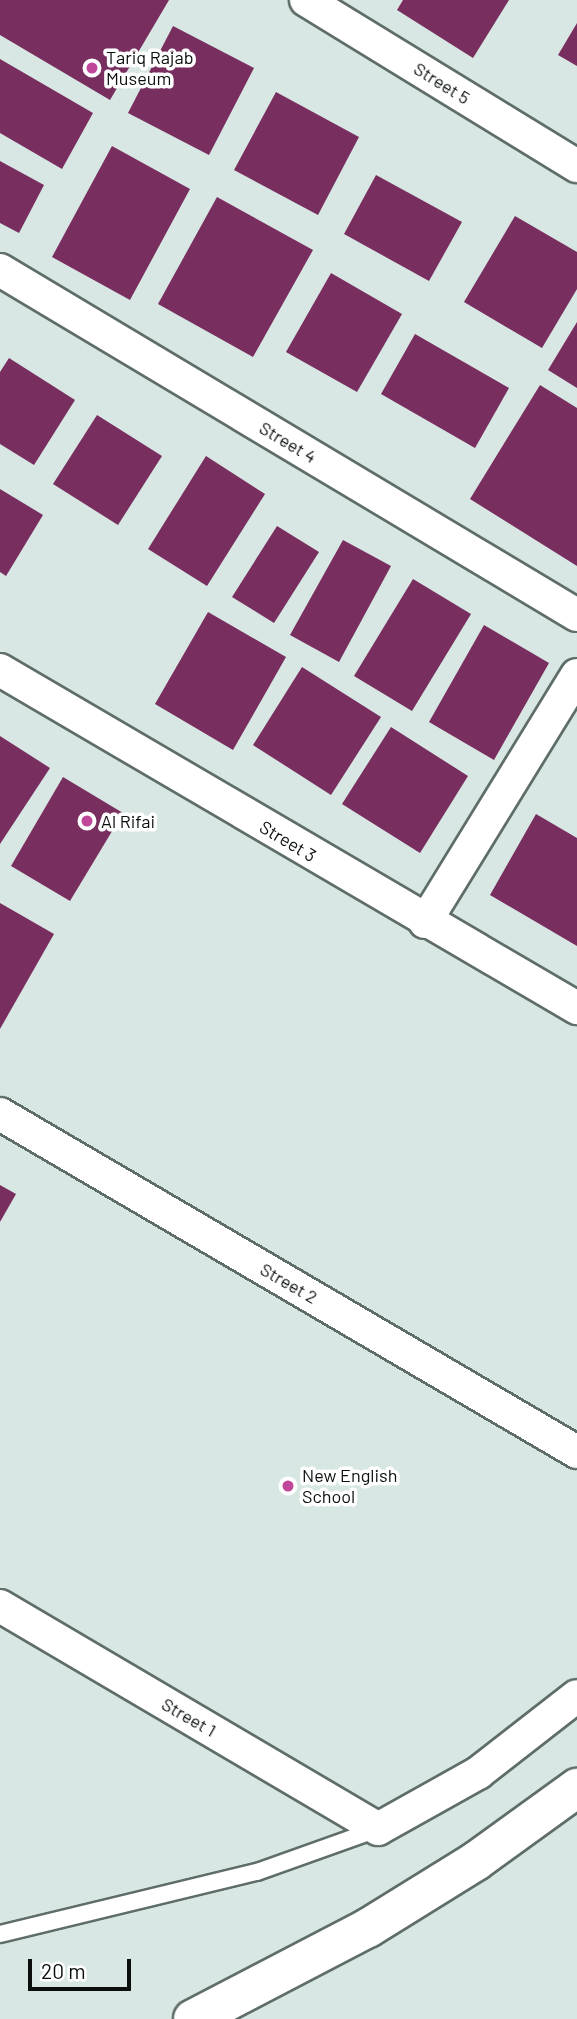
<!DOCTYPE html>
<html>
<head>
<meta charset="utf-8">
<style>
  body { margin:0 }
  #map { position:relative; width:577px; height:2019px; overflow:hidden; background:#d8e7e3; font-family:Barlow,sans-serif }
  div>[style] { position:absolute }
  .building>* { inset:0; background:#782e5f }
  .roads { filter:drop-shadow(2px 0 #5f6d69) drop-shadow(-2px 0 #5f6d69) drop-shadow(0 2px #5f6d69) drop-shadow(0 -2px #5f6d69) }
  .lane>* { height:16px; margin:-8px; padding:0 8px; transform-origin:8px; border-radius:8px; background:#fff }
  .street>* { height:32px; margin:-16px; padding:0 16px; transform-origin:16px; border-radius:16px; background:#fff }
  .highway>* { height:38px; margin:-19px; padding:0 19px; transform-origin:19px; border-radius:19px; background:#fff }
  .dots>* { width:19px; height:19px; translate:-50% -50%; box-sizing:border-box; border:4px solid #fff; border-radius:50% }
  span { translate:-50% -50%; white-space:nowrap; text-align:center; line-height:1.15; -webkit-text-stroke:7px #fff; paint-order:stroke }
  .poi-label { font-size:18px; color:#0a0f0e }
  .left { translate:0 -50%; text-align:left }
  .street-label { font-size:18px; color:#0a0f0e }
  .scale { position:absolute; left:28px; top:1959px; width:103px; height:32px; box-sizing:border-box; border:4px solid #0a0f0e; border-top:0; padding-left:9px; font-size:21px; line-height:24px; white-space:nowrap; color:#0a0f0e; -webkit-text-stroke:5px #fff; paint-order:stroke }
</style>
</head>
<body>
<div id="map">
  <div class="building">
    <i style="clip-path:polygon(0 0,169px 0,110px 100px,0 35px)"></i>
    <i style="clip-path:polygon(403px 0,509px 0,473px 58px,397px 10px)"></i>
    <i style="clip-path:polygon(577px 23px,577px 66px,558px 55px)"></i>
    <i style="clip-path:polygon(173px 26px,254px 68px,209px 155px,128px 113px)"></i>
    <i style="clip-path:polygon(0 59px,93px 113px,62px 169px,0 133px)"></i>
    <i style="clip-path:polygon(276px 92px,359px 137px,318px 215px,234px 170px)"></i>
    <i style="clip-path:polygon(112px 146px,190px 189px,130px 300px,52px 257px)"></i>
    <i style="clip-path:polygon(0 161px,44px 185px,19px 233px,0 223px)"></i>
    <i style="clip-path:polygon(376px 175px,462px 222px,429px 281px,344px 234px)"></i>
    <i style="clip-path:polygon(217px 197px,313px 250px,253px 357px,158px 304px)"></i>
    <i style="clip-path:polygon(515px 216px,577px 252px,577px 289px,542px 348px,464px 302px)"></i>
    <i style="clip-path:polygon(331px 273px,402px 314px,357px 392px,286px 352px)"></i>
    <i style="clip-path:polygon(577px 322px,577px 388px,548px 370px)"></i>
    <i style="clip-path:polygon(415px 334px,509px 388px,475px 448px,381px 394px)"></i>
    <i style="clip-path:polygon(9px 358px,75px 400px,34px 465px,0 444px,0 372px)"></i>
    <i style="clip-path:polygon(540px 385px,577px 408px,577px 566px,470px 499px)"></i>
    <i style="clip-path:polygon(97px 415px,162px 456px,118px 525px,53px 484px)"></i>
    <i style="clip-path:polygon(206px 456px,265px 494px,207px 586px,148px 549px)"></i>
    <i style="clip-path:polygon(0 489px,43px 515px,6px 576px,0 572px)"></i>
    <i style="clip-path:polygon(277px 526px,319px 552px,274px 623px,232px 597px)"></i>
    <i style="clip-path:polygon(343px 540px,391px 566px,339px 662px,290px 635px)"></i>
    <i style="clip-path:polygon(413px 579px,471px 614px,412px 711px,354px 676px)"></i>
    <i style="clip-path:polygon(208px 612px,286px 657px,233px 750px,155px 704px)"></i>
    <i style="clip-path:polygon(484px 625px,549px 663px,494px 760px,429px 722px)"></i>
    <i style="clip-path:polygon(302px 667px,381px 717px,331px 795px,253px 745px)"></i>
    <i style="clip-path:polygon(391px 727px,468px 776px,420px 853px,342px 804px)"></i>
    <i style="clip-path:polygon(0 736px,50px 768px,0 844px)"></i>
    <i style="clip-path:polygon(63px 777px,123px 813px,70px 901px,11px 866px)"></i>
    <i style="clip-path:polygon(536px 814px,577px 838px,577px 946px,490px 895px)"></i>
    <i style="clip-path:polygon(0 903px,54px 934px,0 1029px)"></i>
    <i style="clip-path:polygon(0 1185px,16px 1194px,0 1222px)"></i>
  </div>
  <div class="roads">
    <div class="lane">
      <i style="left:0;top:1934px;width:264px;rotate:-13.6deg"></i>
      <i style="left:257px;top:1872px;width:128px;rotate:-19.6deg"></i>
    </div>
    <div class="street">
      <i style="left:306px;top:0;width:318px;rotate:31.5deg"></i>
      <i style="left:0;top:270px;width:672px;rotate:30.88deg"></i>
      <i style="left:0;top:670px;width:669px;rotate:30.36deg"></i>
      <i style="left:425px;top:922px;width:290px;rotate:-58.4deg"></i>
      <i style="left:0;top:1114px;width:669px;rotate:30.36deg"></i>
      <i style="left:0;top:1606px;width:439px;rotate:30.5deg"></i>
      <i style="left:378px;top:1829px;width:115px;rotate:-29.2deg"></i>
      <i style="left:478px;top:1773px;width:125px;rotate:-37.9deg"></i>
    </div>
    <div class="highway">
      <i style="left:193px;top:2019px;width:197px;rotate:-27.5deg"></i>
      <i style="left:368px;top:1928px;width:127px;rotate:-31.8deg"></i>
      <i style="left:476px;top:1861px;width:125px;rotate:-35.9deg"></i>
    </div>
  </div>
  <div class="dots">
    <i style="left:92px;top:68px;background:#c04699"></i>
    <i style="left:87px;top:821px;background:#c04699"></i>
    <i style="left:288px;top:1486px;background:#c04699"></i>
  </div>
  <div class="poi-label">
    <span class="left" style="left:106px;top:68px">Tariq Rajab<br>Museum</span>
    <span class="left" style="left:101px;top:821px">Al Rifai</span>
    <span class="left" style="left:302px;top:1486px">New English<br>School</span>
  </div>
  <div class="street-label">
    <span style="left:442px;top:83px;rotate:32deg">Street 5</span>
    <span style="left:288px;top:442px;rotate:31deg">Street 4</span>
    <span style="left:288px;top:841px;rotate:31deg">Street 3</span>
    <span style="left:289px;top:1283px;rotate:30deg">Street 2</span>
    <span style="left:189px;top:1717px;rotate:30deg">Street 1</span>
  </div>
  <div class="scale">20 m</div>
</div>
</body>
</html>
